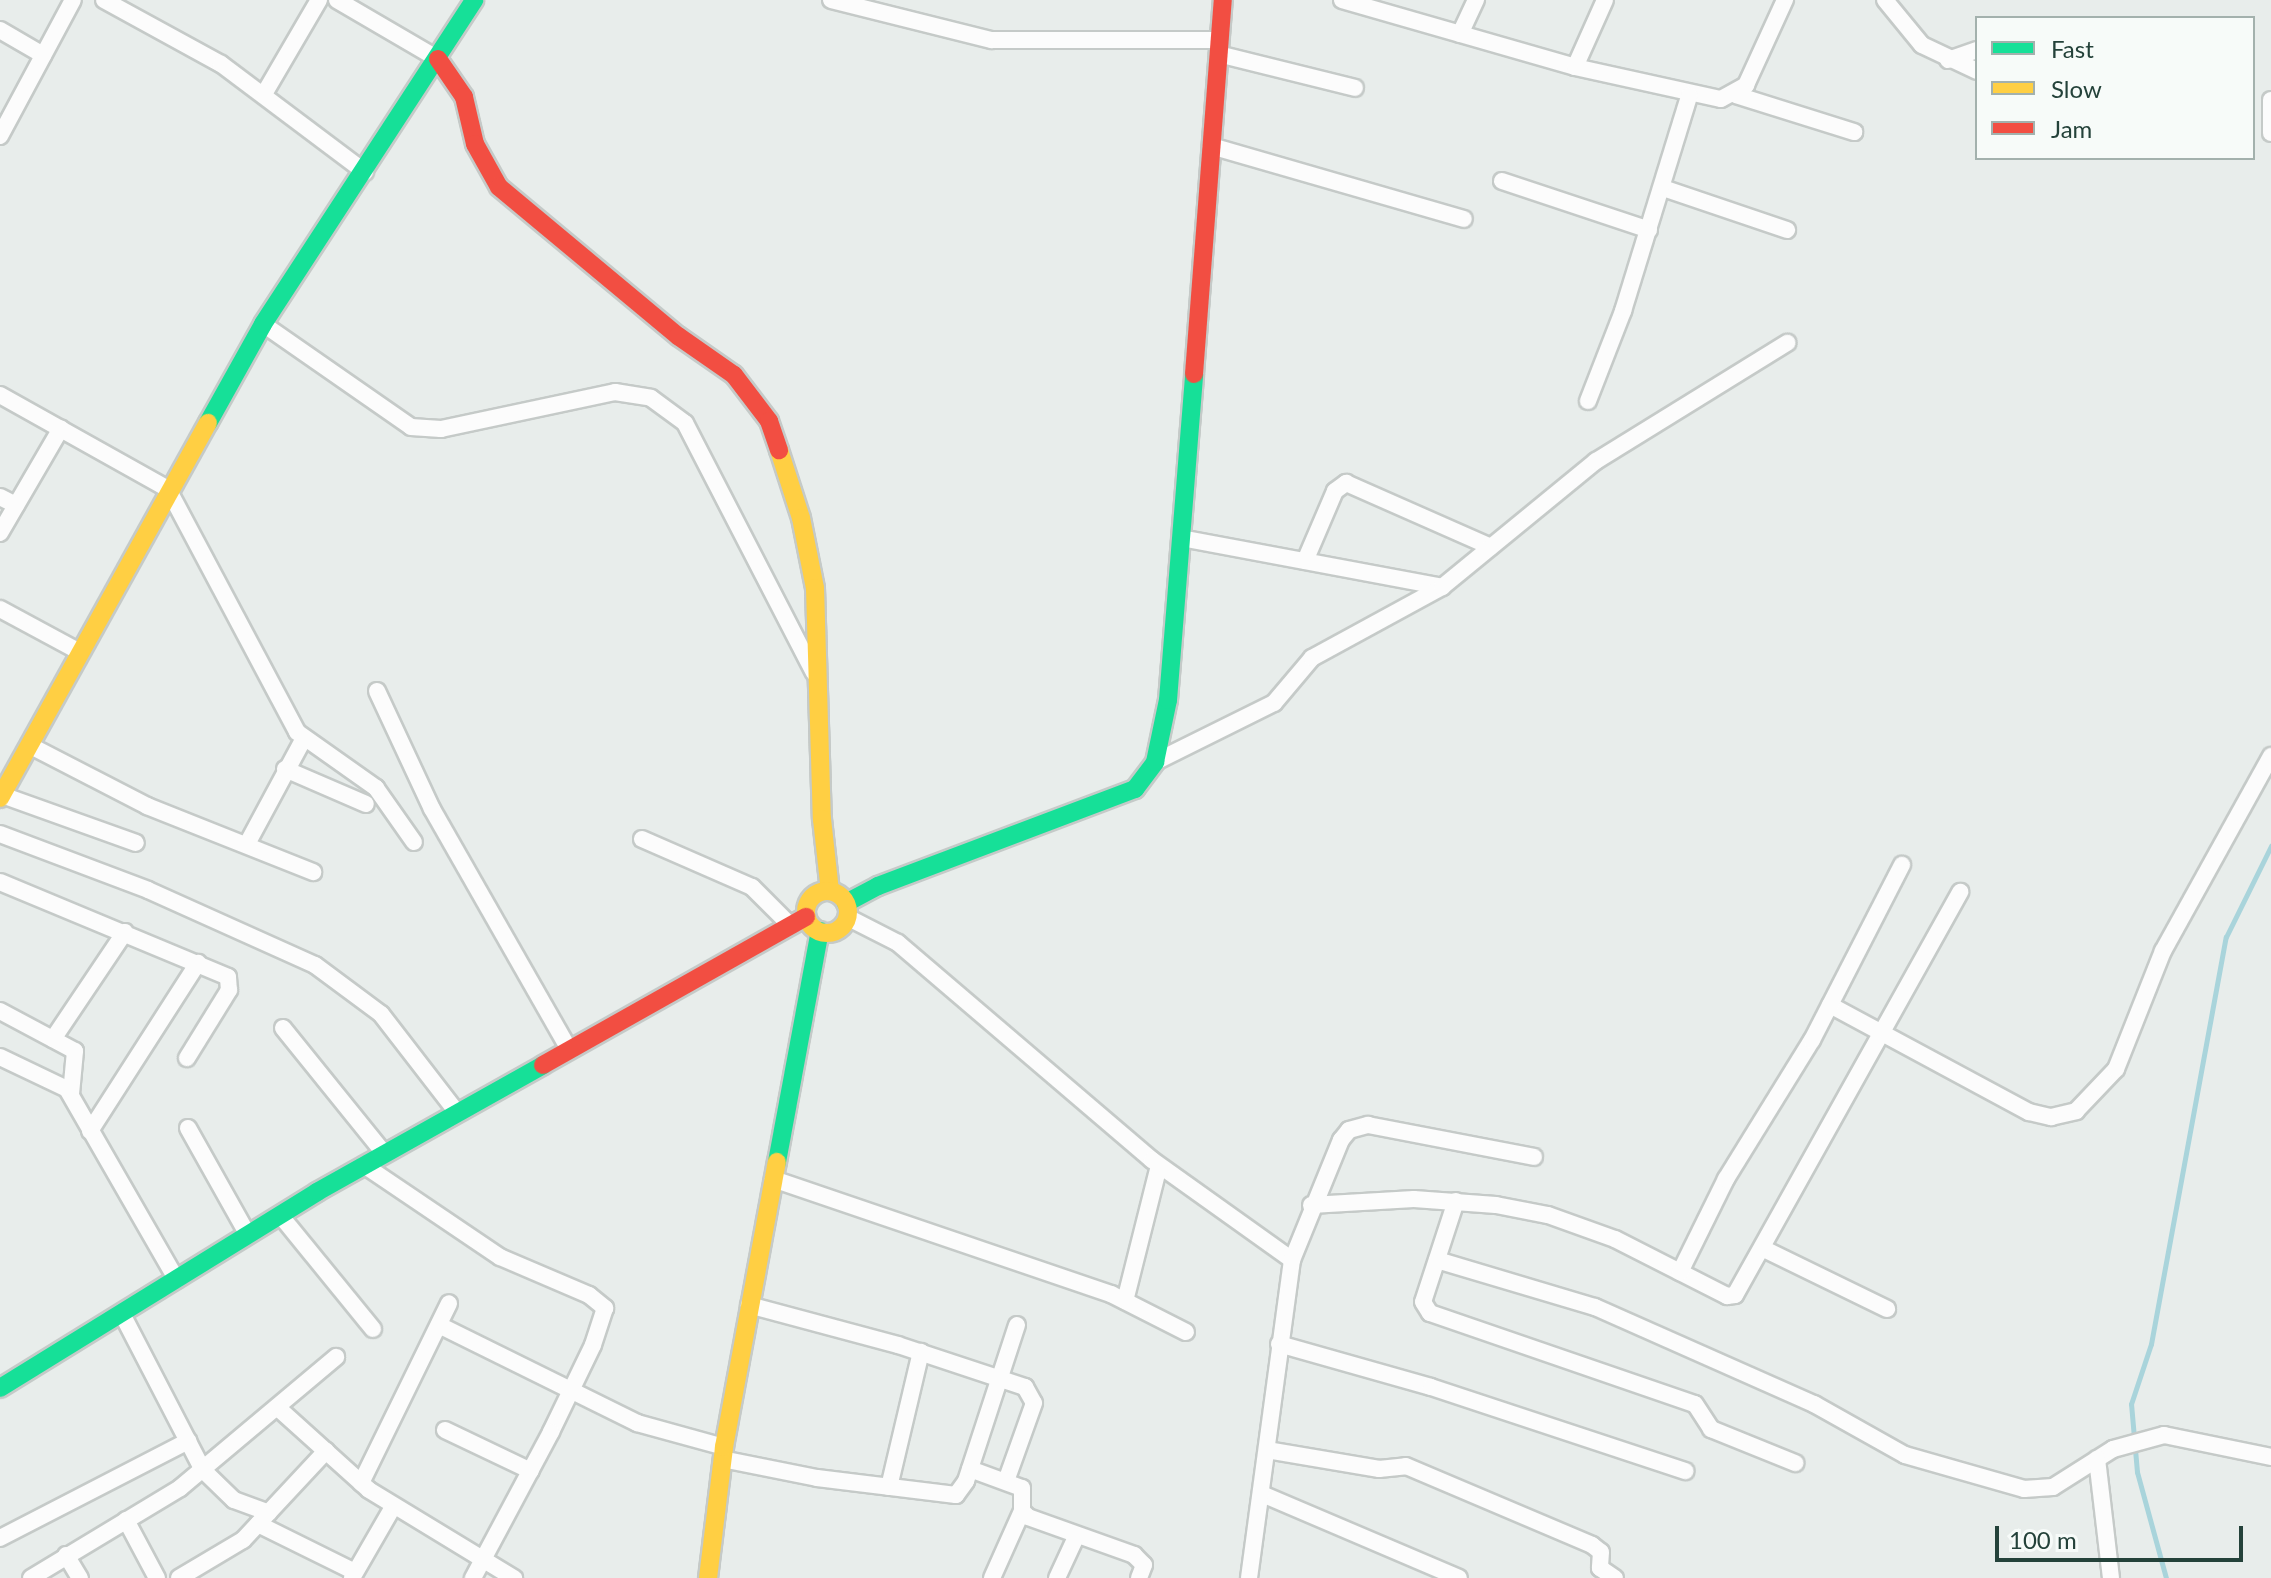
<!DOCTYPE html>
<html>
<head>
<meta charset="utf-8">
<style>
  body { margin:0 }
  #map { position:relative; width:2271px; height:1578px; overflow:hidden; background:#e8edeb; font-family:Lato,sans-serif }
  div>[style] { position:absolute }
  .stream>* { height:5px; margin:-2.5px; padding:0 2.5px; transform-origin:2.5px; border-radius:2.5px; background:#a9d4db }
  .roads { filter:drop-shadow(2px 0 #c5cac8) drop-shadow(-2px 0 #c5cac8) drop-shadow(0 2px #c5cac8) drop-shadow(0 -2px #c5cac8) }
  .street>* { height:16px; margin:-8px; padding:0 8px; transform-origin:8px; border-radius:8px; background:#fcfcfc }
  .fast>* { height:18px; margin:-9px; padding:0 9px; transform-origin:9px; border-radius:9px; background:#16e098 }
  .slow>* { height:18px; margin:-9px; padding:0 9px; transform-origin:9px; border-radius:9px; background:#ffcf43 }
  .slow>.ring { margin:-9px; padding:0; box-sizing:content-box; background:none; border:18px solid #ffcf43; border-radius:50% }
  .jam>* { height:18px; margin:-9px; padding:0 9px; transform-origin:9px; border-radius:9px; background:#f24e42 }
  span { translate:-50% -50%; white-space:nowrap; text-align:center; line-height:1.15; -webkit-text-stroke:7px #f7fbf9; paint-order:stroke }
  .legend { position:absolute; left:1975px; top:16px; width:280px; height:144px; box-sizing:border-box; background:#f7fbf9; border:2px solid #a3b1ad; margin:0; padding:10px 14px; list-style:none; font-size:24px; color:#24423a }
  .legend li { display:flex; align-items:center; gap:16px; height:40px }
  .legend b { width:40px; border:2px solid #a3b1ad }
  .scale { position:absolute; left:1995px; top:1526px; width:248px; height:36px; box-sizing:border-box; border:4px solid #24423a; border-top:0; padding-left:10px; font-size:24px; line-height:28px; white-space:nowrap; color:#24423a; -webkit-text-stroke:6px #f7fbf9; paint-order:stroke }
</style>
</head>
<body>
<div id="map">
  <div class="stream">
    <i style="left:2166px;top:1578px;width:110px;rotate:-105.3deg"></i>
    <i style="left:2137px;top:1472px;width:68px;rotate:-95deg"></i>
    <i style="left:2131px;top:1404px;width:63px;rotate:-71.6deg"></i>
    <i style="left:2151px;top:1344px;width:414px;rotate:-79.6deg"></i>
    <i style="left:2226px;top:937px;width:102px;rotate:-63.7deg"></i>
  </div>
  <div class="roads">
    <div class="street">
      <i style="left:104px;top:0;width:133px;rotate:28.7deg"></i>
      <i style="left:221px;top:64px;width:180px;rotate:36.9deg"></i>
      <i style="left:337px;top:0;width:117px;rotate:30.3deg"></i>
      <i style="left:831px;top:0;width:166px;rotate:14deg"></i>
      <i style="left:992px;top:40px;width:227px"></i>
      <i style="left:1342px;top:0;width:242px;rotate:16deg"></i>
      <i style="left:1575px;top:67px;width:149px;rotate:12.4deg"></i>
      <i style="left:1721px;top:99px;width:29px;rotate:-29deg"></i>
      <i style="left:1746px;top:85px;width:94px;rotate:-65.4deg"></i>
      <i style="left:1885px;top:0;width:58px;rotate:50.6deg"></i>
      <i style="left:1922px;top:45px;width:61px;rotate:25.3deg"></i>
      <i style="left:0;top:30px;width:50px;rotate:30.2deg"></i>
      <i style="left:1460px;top:34px;width:38px;rotate:-65deg"></i>
      <i style="left:1218px;top:54px;width:141px;rotate:13.9deg"></i>
      <i style="left:1948px;top:60px;width:31px;rotate:-19deg"></i>
      <i style="left:1575px;top:67px;width:73px;rotate:-65.9deg"></i>
      <i style="left:264px;top:94px;width:109px;rotate:-59.7deg"></i>
      <i style="left:1736px;top:95px;width:124px;rotate:17.4deg"></i>
      <i style="left:2271px;top:100px;width:33px;rotate:90deg"></i>
      <i style="left:0;top:136px;width:154px;rotate:-61.8deg"></i>
      <i style="left:1211px;top:146px;width:263px;rotate:16.1deg"></i>
      <i style="left:1502px;top:181px;width:155px;rotate:18.4deg"></i>
      <i style="left:1663px;top:188px;width:131px;rotate:18.7deg"></i>
      <i style="left:263px;top:324px;width:180px;rotate:34.8deg"></i>
      <i style="left:411px;top:427px;width:30px;rotate:4deg"></i>
      <i style="left:441px;top:429px;width:178px;rotate:-12deg"></i>
      <i style="left:615px;top:392px;width:36px;rotate:9deg"></i>
      <i style="left:651px;top:398px;width:42px;rotate:36.3deg"></i>
      <i style="left:685px;top:423px;width:281px;rotate:62.7deg"></i>
      <i style="left:0;top:395px;width:193px;rotate:29.2deg"></i>
      <i style="left:168px;top:489px;width:275px;rotate:62deg"></i>
      <i style="left:297px;top:732px;width:97px;rotate:35.3deg"></i>
      <i style="left:376px;top:788px;width:66px;rotate:54.9deg"></i>
      <i style="left:1588px;top:401px;width:97px;rotate:-68.7deg"></i>
      <i style="left:1623px;top:311px;width:225px;rotate:-72.9deg"></i>
      <i style="left:0;top:497px;width:18px;rotate:27deg"></i>
      <i style="left:0;top:533px;width:121px;rotate:-59.8deg"></i>
      <i style="left:1181px;top:538px;width:266px;rotate:10.6deg"></i>
      <i style="left:1305px;top:561px;width:76px;rotate:-66.8deg"></i>
      <i style="left:1335px;top:491px;width:14px;rotate:-36deg"></i>
      <i style="left:1346px;top:483px;width:158px;rotate:23.8deg"></i>
      <i style="left:0;top:609px;width:89px;rotate:28.3deg"></i>
      <i style="left:377px;top:691px;width:130px;rotate:65deg"></i>
      <i style="left:432px;top:809px;width:274px;rotate:60.3deg"></i>
      <i style="left:29px;top:745px;width:133px;rotate:27.3deg"></i>
      <i style="left:147px;top:806px;width:179px;rotate:21.7deg"></i>
      <i style="left:1155px;top:762px;width:133px;rotate:-26.4deg"></i>
      <i style="left:1274px;top:703px;width:59px;rotate:-49.8deg"></i>
      <i style="left:1312px;top:658px;width:148px;rotate:-28.6deg"></i>
      <i style="left:1442px;top:587px;width:199px;rotate:-39.3deg"></i>
      <i style="left:1596px;top:461px;width:225px;rotate:-31.7deg"></i>
      <i style="left:285px;top:769px;width:88px;rotate:23.4deg"></i>
      <i style="left:2px;top:795px;width:142px;rotate:19.7deg"></i>
      <i style="left:0;top:834px;width:158px;rotate:20.7deg"></i>
      <i style="left:148px;top:890px;width:183px;rotate:24.2deg"></i>
      <i style="left:315px;top:965px;width:82px;rotate:36.6deg"></i>
      <i style="left:381px;top:1014px;width:123px;rotate:52.3deg"></i>
      <i style="left:642px;top:839px;width:120px;rotate:23.6deg"></i>
      <i style="left:752px;top:887px;width:54px;rotate:45deg"></i>
      <i style="left:247px;top:844px;width:120px;rotate:-61.7deg"></i>
      <i style="left:0;top:882px;width:247px;rotate:22.6deg"></i>
      <i style="left:228px;top:977px;width:13px;rotate:86deg"></i>
      <i style="left:229px;top:990px;width:80px;rotate:121.7deg"></i>
      <i style="left:847px;top:917px;width:57px;rotate:27deg"></i>
      <i style="left:898px;top:943px;width:334px;rotate:40.5deg"></i>
      <i style="left:1152px;top:1160px;width:172px;rotate:35.5deg"></i>
      <i style="left:1830px;top:1005px;width:226px;rotate:28.3deg"></i>
      <i style="left:2029px;top:1112px;width:23px;rotate:13deg"></i>
      <i style="left:2051px;top:1117px;width:26px;rotate:-13deg"></i>
      <i style="left:2076px;top:1111px;width:58px;rotate:-46.4deg"></i>
      <i style="left:2116px;top:1069px;width:127px;rotate:-68.3deg"></i>
      <i style="left:2163px;top:951px;width:223px;rotate:-61deg"></i>
      <i style="left:0;top:1011px;width:85px;rotate:28.1deg"></i>
      <i style="left:75px;top:1051px;width:43px;rotate:95.3deg"></i>
      <i style="left:283px;top:1028px;width:161px;rotate:51.1deg"></i>
      <i style="left:53px;top:1039px;width:129px;rotate:-56.1deg"></i>
      <i style="left:0;top:1057px;width:74px;rotate:25.5deg"></i>
      <i style="left:67px;top:1089px;width:220px;rotate:60.1deg"></i>
      <i style="left:188px;top:1128px;width:123px;rotate:60.7deg"></i>
      <i style="left:90px;top:1131px;width:200px;rotate:-57.3deg"></i>
      <i style="left:364px;top:1165px;width:164px;rotate:34.1deg"></i>
      <i style="left:500px;top:1257px;width:97px;rotate:23.1deg"></i>
      <i style="left:589px;top:1295px;width:21px;rotate:39deg"></i>
      <i style="left:605px;top:1308px;width:39px;rotate:108deg"></i>
      <i style="left:593px;top:1345px;width:97px;rotate:115.8deg"></i>
      <i style="left:551px;top:1432px;width:166px;rotate:118.1deg"></i>
      <i style="left:773px;top:1179px;width:357px;rotate:18.8deg"></i>
      <i style="left:1111px;top:1294px;width:84px;rotate:26.9deg"></i>
      <i style="left:1456px;top:1201px;width:106px;rotate:108.1deg"></i>
      <i style="left:1423px;top:1302px;width:13px;rotate:58deg"></i>
      <i style="left:1430px;top:1313px;width:280px;rotate:19deg"></i>
      <i style="left:1695px;top:1404px;width:30px;rotate:57deg"></i>
      <i style="left:1711px;top:1429px;width:91px;rotate:22deg"></i>
      <i style="left:1311px;top:1205px;width:103px;rotate:-3.3deg"></i>
      <i style="left:1414px;top:1199px;width:82px;rotate:4.2deg"></i>
      <i style="left:1496px;top:1205px;width:53px;rotate:10.9deg"></i>
      <i style="left:1548px;top:1215px;width:71px;rotate:19.7deg"></i>
      <i style="left:1615px;top:1239px;width:126px;rotate:27deg"></i>
      <i style="left:1727px;top:1296px;width:8px;rotate:-7deg"></i>
      <i style="left:1735px;top:1295px;width:462px;rotate:-60.8deg"></i>
      <i style="left:280px;top:1215px;width:147px;rotate:50.8deg"></i>
      <i style="left:1764px;top:1249px;width:137px;rotate:26deg"></i>
      <i style="left:1437px;top:1260px;width:165px;rotate:16.6deg"></i>
      <i style="left:1595px;top:1307px;width:240px;rotate:23.9deg"></i>
      <i style="left:1814px;top:1404px;width:104px;rotate:29.3deg"></i>
      <i style="left:1905px;top:1455px;width:124px;rotate:15.9deg"></i>
      <i style="left:2024px;top:1489px;width:29px;rotate:-4deg"></i>
      <i style="left:2053px;top:1487px;width:71px;rotate:-32.3deg"></i>
      <i style="left:2113px;top:1449px;width:53px;rotate:-15.4deg"></i>
      <i style="left:2164px;top:1435px;width:109px;rotate:11.6deg"></i>
      <i style="left:1680px;top:1272px;width:104px;rotate:-63.7deg"></i>
      <i style="left:1726px;top:1179px;width:163px;rotate:-58.3deg"></i>
      <i style="left:1812px;top:1040px;width:197px;rotate:-62.8deg"></i>
      <i style="left:1125px;top:1301px;width:139px;rotate:-75.9deg"></i>
      <i style="left:749px;top:1305px;width:154px;rotate:15deg"></i>
      <i style="left:898px;top:1345px;width:134px;rotate:18.3deg"></i>
      <i style="left:1025px;top:1387px;width:18px;rotate:61deg"></i>
      <i style="left:1034px;top:1403px;width:83px;rotate:109.7deg"></i>
      <i style="left:122px;top:1314px;width:176px;rotate:62.6deg"></i>
      <i style="left:203px;top:1470px;width:43px;rotate:44.1deg"></i>
      <i style="left:234px;top:1500px;width:37px;rotate:20deg"></i>
      <i style="left:439px;top:1325px;width:221px;rotate:26.3deg"></i>
      <i style="left:637px;top:1423px;width:90px;rotate:15.4deg"></i>
      <i style="left:1279px;top:1344px;width:158px;rotate:15.8deg"></i>
      <i style="left:1431px;top:1387px;width:268px;rotate:18.3deg"></i>
      <i style="left:278px;top:1408px;width:122px;rotate:42deg"></i>
      <i style="left:369px;top:1490px;width:170px;rotate:31.3deg"></i>
      <i style="left:445px;top:1430px;width:95px;rotate:25.5deg"></i>
      <i style="left:1267px;top:1450px;width:114px;rotate:9.6deg"></i>
      <i style="left:1379px;top:1469px;width:27px;rotate:-6deg"></i>
      <i style="left:1406px;top:1466px;width:202px;rotate:23deg"></i>
      <i style="left:1592px;top:1545px;width:11px;rotate:38deg"></i>
      <i style="left:1601px;top:1552px;width:16px;rotate:94deg"></i>
      <i style="left:1600px;top:1568px;width:18px;rotate:34deg"></i>
      <i style="left:722px;top:1459px;width:97px;rotate:11.3deg"></i>
      <i style="left:817px;top:1478px;width:140px;rotate:7deg"></i>
      <i style="left:956px;top:1495px;width:17px;rotate:-54deg"></i>
      <i style="left:966px;top:1481px;width:164px;rotate:-71.9deg"></i>
      <i style="left:2097px;top:1459px;width:120px;rotate:83.3deg"></i>
      <i style="left:970px;top:1469px;width:55px;rotate:20.1deg"></i>
      <i style="left:1022px;top:1488px;width:23px;rotate:90deg"></i>
      <i style="left:1022px;top:1511px;width:8px;rotate:45deg"></i>
      <i style="left:1028px;top:1517px;width:113px;rotate:19.7deg"></i>
      <i style="left:1134px;top:1555px;width:14px;rotate:45deg"></i>
      <i style="left:1144px;top:1565px;width:14px;rotate:111deg"></i>
      <i style="left:361px;top:1483px;width:200px;rotate:-63.9deg"></i>
      <i style="left:889px;top:1487px;width:139px;rotate:-76.7deg"></i>
      <i style="left:1262px;top:1494px;width:214px;rotate:23.1deg"></i>
      <i style="left:126px;top:1520px;width:66px;rotate:61.9deg"></i>
      <i style="left:258px;top:1524px;width:108px;rotate:26.3deg"></i>
      <i style="left:0;top:1538px;width:212px;rotate:-27.3deg"></i>
      <i style="left:66px;top:1555px;width:27px;rotate:59deg"></i>
      <i style="left:31px;top:1578px;width:174px;rotate:-31.1deg"></i>
      <i style="left:180px;top:1488px;width:204px;rotate:-40deg"></i>
      <i style="left:179px;top:1578px;width:74px;rotate:-30.7deg"></i>
      <i style="left:243px;top:1540px;width:122px;rotate:-47deg"></i>
      <i style="left:352px;top:1578px;width:82px;rotate:-60deg"></i>
      <i style="left:992px;top:1578px;width:73px;rotate:-65.9deg"></i>
      <i style="left:1057px;top:1578px;width:47px;rotate:-65.1deg"></i>
      <i style="left:1249px;top:1578px;width:321px;rotate:-82.3deg"></i>
      <i style="left:1292px;top:1260px;width:130px;rotate:-67.8deg"></i>
      <i style="left:1341px;top:1140px;width:13px;rotate:-51deg"></i>
      <i style="left:1349px;top:1130px;width:20px;rotate:-15deg"></i>
      <i style="left:1368px;top:1125px;width:169px;rotate:10.9deg"></i>
    </div>
    <div class="fast">
      <i style="left:208px;top:423px;width:113px;rotate:-60.9deg"></i>
      <i style="left:263px;top:324px;width:387px;rotate:-56.9deg"></i>
      <i style="left:846px;top:903px;width:36px;rotate:-28deg"></i>
      <i style="left:878px;top:886px;width:275px;rotate:-20.7deg"></i>
      <i style="left:1135px;top:789px;width:34px;rotate:-53deg"></i>
      <i style="left:1155px;top:762px;width:63px;rotate:-78.2deg"></i>
      <i style="left:1168px;top:700px;width:327px;rotate:-85.4deg"></i>
      <i style="left:777px;top:1162px;width:235px;rotate:-79.5deg"></i>
      <i style="left:0;top:1388px;width:373px;rotate:-31.7deg"></i>
      <i style="left:317px;top:1192px;width:259px;rotate:-29.3deg"></i>
    </div>
    <div class="slow">
      <i style="left:779px;top:450px;width:71px;rotate:72.1deg"></i>
      <i style="left:801px;top:518px;width:71px;rotate:78.7deg"></i>
      <i style="left:815px;top:588px;width:231px;rotate:88.3deg"></i>
      <i style="left:822px;top:819px;width:72px;rotate:83.7deg"></i>
      <i style="left:0;top:798px;width:429px;rotate:-61deg"></i>
      <i class="ring" style="left:806px;top:891px;width:24px;height:24px"></i>
      <i style="left:708px;top:1578px;width:132px;rotate:-83deg"></i>
      <i style="left:724px;top:1447px;width:290px;rotate:-79.5deg"></i>
    </div>
    <div class="jam">
      <i style="left:438px;top:59px;width:46px;rotate:55.6deg"></i>
      <i style="left:464px;top:97px;width:48px;rotate:76.8deg"></i>
      <i style="left:475px;top:144px;width:49px;rotate:60.8deg"></i>
      <i style="left:499px;top:187px;width:233px;rotate:39.8deg"></i>
      <i style="left:678px;top:336px;width:68px;rotate:34.9deg"></i>
      <i style="left:734px;top:375px;width:58px;rotate:52.7deg"></i>
      <i style="left:769px;top:421px;width:31px;rotate:71deg"></i>
      <i style="left:1194px;top:374px;width:375px;rotate:-85.6deg"></i>
      <i style="left:543px;top:1065px;width:302px;rotate:-29.4deg"></i>
    </div>
  </div>
  <ul class="legend">
  <li><b style="height:10px;background:#16e098"></b>Fast</li>
  <li><b style="height:10px;background:#ffcf43"></b>Slow</li>
  <li><b style="height:10px;background:#f24e42"></b>Jam</li>
  </ul>
  <div class="scale">100 m</div>
</div>
</body>
</html>
